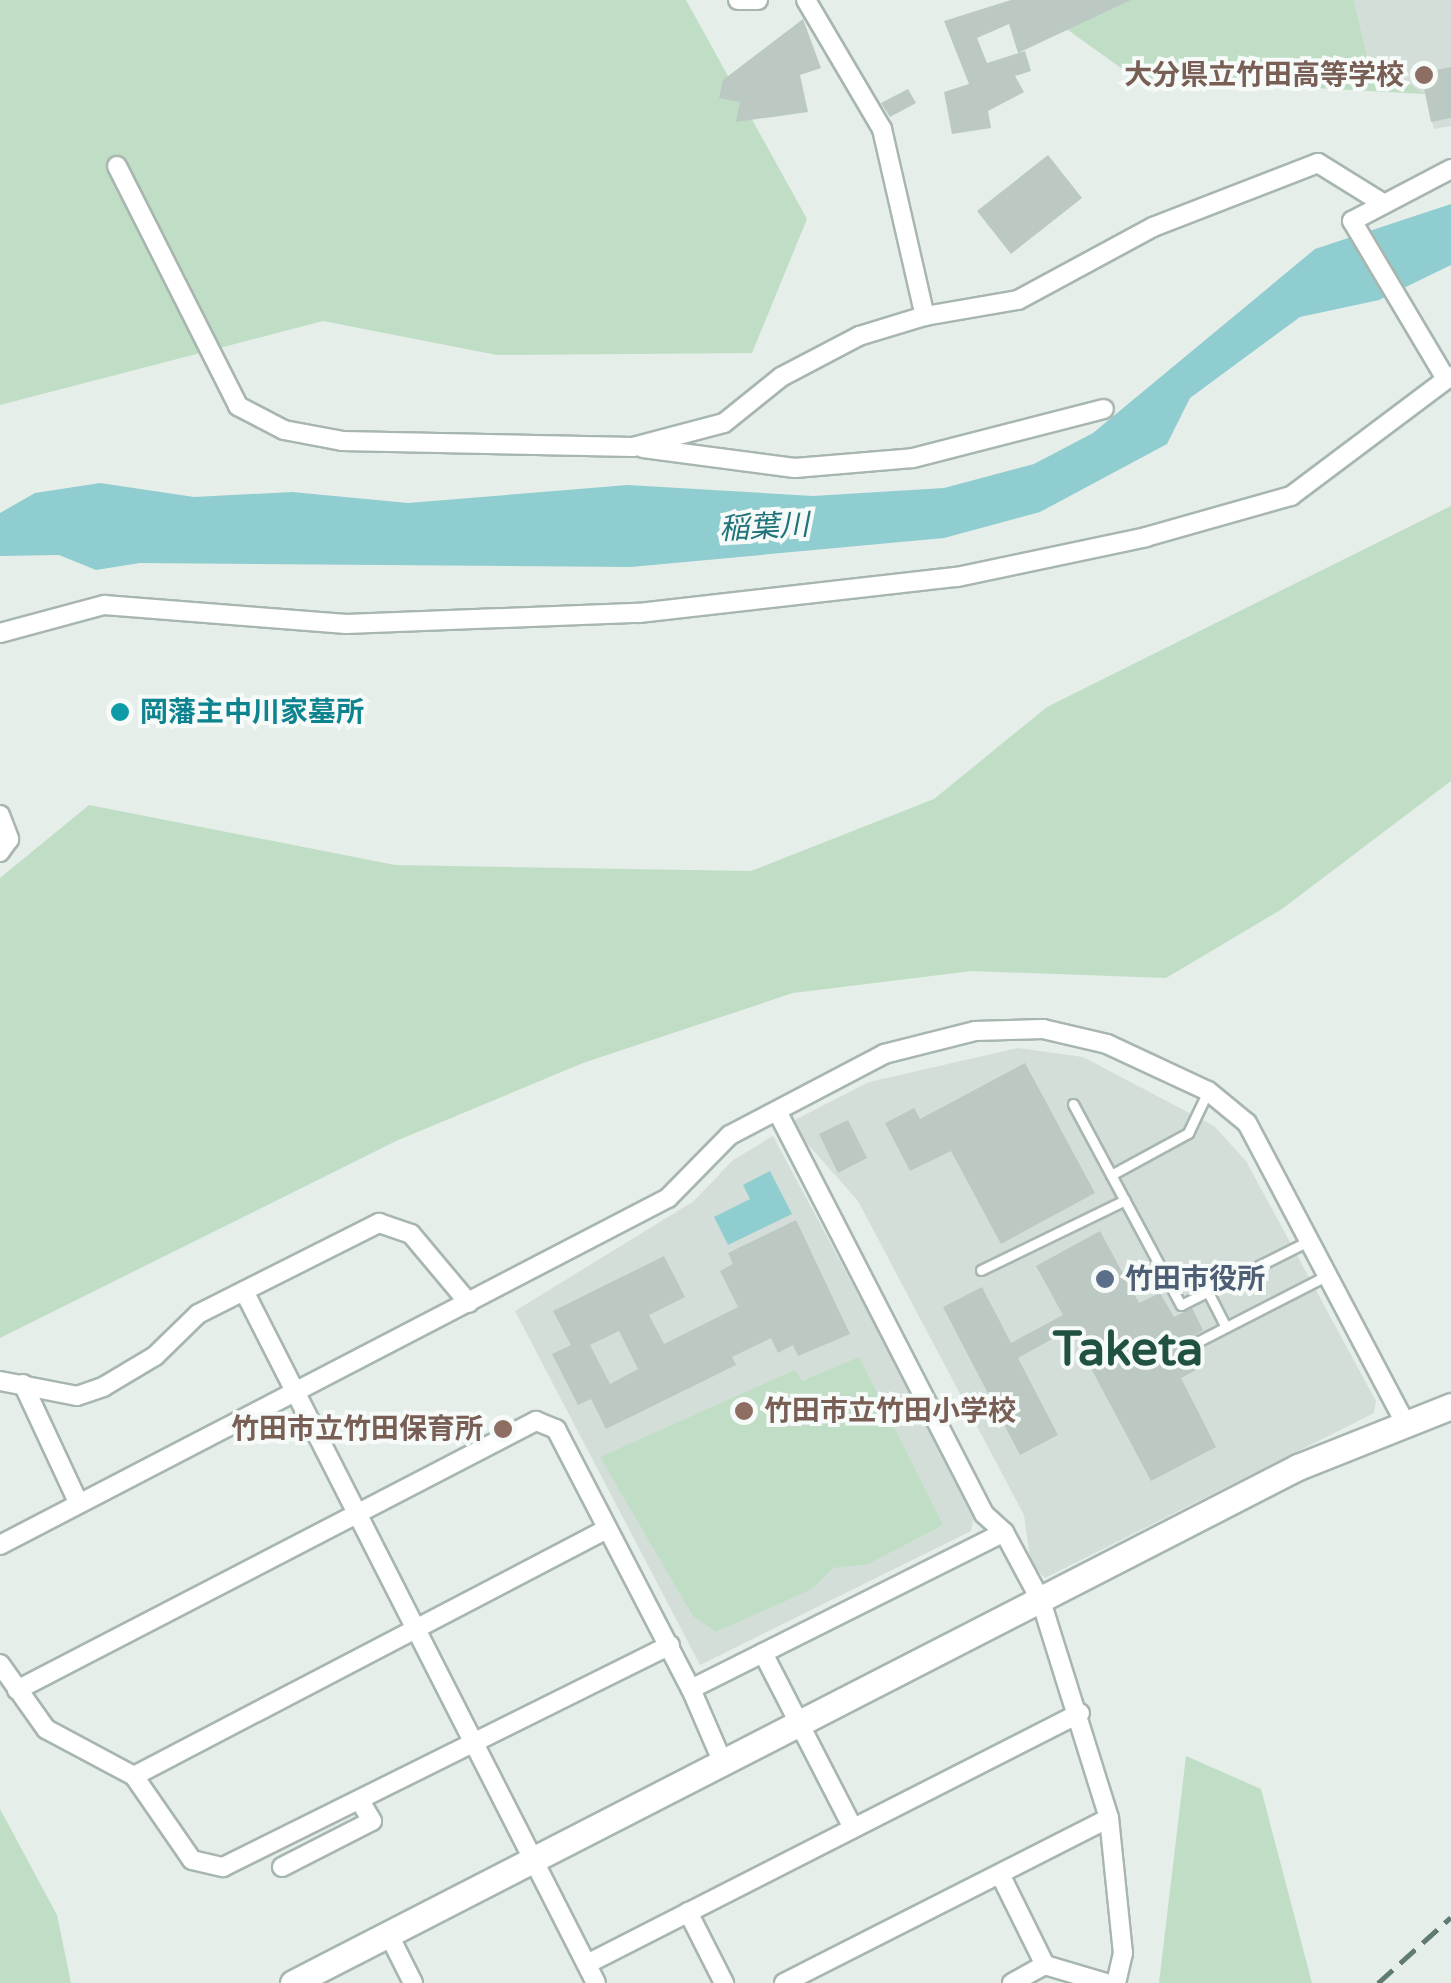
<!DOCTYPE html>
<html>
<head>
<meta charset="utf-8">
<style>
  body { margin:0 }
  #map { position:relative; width:1451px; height:1983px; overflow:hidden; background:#e5eee9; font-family:"Varela Round","Noto Sans JP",sans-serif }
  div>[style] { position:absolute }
  .built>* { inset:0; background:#d4ded8 }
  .green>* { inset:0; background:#c0dec5 }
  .water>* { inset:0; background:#90cdd0 }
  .building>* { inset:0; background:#bbc9c2 }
  .roads { filter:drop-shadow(2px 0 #a8b6b0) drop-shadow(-2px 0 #a8b6b0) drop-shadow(0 2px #a8b6b0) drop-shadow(0 -2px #a8b6b0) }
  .lane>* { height:9px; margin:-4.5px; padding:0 4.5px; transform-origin:4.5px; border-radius:4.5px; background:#fff }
  .street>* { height:18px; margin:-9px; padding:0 9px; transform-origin:9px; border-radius:9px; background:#fff }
  .secondary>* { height:25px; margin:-12.5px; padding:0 12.5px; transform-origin:12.5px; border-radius:12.5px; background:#fff }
  .rail>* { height:5px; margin-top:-2.5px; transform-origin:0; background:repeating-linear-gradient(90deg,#607b71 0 20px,transparent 0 30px) }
  .dots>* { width:28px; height:28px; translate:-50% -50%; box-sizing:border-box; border:5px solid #f6faf8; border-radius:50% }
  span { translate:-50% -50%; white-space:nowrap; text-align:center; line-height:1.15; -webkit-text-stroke:8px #f6faf8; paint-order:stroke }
  .education-label { font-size:28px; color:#785e54; font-weight:700 }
  .right { translate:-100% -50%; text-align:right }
  .left { translate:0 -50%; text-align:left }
  .culture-label { font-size:28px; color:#0d838f; font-weight:700 }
  .service-label { font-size:28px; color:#4e5e75; font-weight:700 }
  .water-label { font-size:30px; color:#20747a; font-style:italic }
  .town-label { font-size:48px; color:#215141; font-weight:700 }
</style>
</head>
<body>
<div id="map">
  <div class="built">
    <i style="clip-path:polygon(1354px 0,1451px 0,1451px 126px,1434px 129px,1425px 94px,1367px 56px)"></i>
    <i style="clip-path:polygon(1018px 1048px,1083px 1057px,1214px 1126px,1246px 1161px,1376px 1401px,1374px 1413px,1045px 1578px,1031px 1564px,1024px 1515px,858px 1201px,789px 1123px,869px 1082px)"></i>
    <i style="clip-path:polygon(773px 1136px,975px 1512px,971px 1531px,700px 1665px,515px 1311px,694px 1201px,733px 1160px)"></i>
  </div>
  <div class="green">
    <i style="clip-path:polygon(0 0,686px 0,807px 219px,752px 353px,497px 355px,323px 321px,0 405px)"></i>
    <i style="clip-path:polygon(1026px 0,1354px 0,1367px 56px,1425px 94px,1135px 78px)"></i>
    <i style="clip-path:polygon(1451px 506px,1451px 781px,1282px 909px,1166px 978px,972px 971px,793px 993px,583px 1063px,396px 1141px,0 1338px,0 878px,89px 805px,395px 865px,751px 871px,934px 799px,1047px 707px)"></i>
    <i style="clip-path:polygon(859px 1357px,943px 1525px,868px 1564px,833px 1568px,812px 1589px,716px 1632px,693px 1616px,600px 1457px,795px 1370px,802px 1381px)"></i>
    <i style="clip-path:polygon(1186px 1756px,1261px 1789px,1312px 1983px,1159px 1983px)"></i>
    <i style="clip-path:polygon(0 1809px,57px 1915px,71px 1983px,0 1983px)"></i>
  </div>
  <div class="water">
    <i style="clip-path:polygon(1451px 204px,1451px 265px,1379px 300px,1300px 317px,1190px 398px,1167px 444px,1040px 512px,944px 538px,631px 567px,140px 563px,96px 570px,59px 555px,0 556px,0 513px,35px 493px,100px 483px,194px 497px,292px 492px,408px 503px,628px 485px,813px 496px,944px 488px,1034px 464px,1093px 433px,1315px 249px)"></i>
    <i style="clip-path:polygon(770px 1171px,792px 1214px,728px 1245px,714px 1217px,750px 1199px,743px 1185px)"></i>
  </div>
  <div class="building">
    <i style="clip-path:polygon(1011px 0,1131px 0,1018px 53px,1009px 24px,977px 38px,987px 63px,1025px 51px,1031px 71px,1015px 76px,1024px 92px,988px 111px,991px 128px,952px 134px,944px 92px,969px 84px,944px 21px)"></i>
    <i style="clip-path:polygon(803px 19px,821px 68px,800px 75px,808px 112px,736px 122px,740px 102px,719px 98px,723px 80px)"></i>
    <i style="clip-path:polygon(1451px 67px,1451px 118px,1431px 122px,1421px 73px)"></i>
    <i style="clip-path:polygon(908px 89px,916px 103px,890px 117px,881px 103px)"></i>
    <i style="clip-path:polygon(1048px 155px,1082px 198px,1011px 254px,977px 211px)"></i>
    <i style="clip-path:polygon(1025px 1063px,1095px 1193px,1001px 1244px,951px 1151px,910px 1171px,885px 1123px,914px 1108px,920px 1119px)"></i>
    <i style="clip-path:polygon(848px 1120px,867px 1158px,838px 1173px,819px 1134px)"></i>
    <i style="clip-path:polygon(evenodd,796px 1220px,850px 1334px,798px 1356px,793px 1345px,778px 1353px,771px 1338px,732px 1357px,736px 1365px,606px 1429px,591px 1399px,578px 1405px,552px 1354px,571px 1345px,553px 1311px,664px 1256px,685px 1297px,649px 1315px,664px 1344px,738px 1307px,720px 1271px,733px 1264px,728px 1253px,796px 1220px,619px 1331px,638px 1369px,610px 1384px,590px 1345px,619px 1331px)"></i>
    <i style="clip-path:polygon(1100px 1231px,1139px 1303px,1160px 1293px,1174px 1317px,1192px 1308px,1203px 1330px,1186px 1341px,1200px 1368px,1181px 1378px,1216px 1447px,1151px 1481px,1070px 1329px,1018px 1358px,1058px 1435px,1020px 1455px,943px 1307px,982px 1287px,1011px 1343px,1063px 1315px,1036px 1266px)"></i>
  </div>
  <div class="roads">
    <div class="lane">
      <i style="left:1073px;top:1104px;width:228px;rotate:61.8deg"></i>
      <i style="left:1181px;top:1305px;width:142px;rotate:-26.7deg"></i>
      <i style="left:1111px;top:1175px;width:88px;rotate:-28.6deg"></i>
      <i style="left:1188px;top:1133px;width:47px;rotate:-64.5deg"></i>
      <i style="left:981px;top:1270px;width:160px;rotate:-25.9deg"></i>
      <i style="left:1209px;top:1294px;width:37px;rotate:63deg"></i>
      <i style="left:1199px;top:1341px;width:143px;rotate:-27.1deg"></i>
    </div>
    <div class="street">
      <i style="left:738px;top:0;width:20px"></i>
      <i style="left:806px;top:0;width:150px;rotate:59.5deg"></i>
      <i style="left:882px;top:129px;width:192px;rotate:77.1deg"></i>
      <i style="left:925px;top:316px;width:94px;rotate:-9.8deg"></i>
      <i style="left:1018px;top:300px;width:153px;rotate:-28.4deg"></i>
      <i style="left:1153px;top:227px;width:177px;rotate:-21.2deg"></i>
      <i style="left:1318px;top:163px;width:74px;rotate:31.8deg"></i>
      <i style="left:117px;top:166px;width:269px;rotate:63.2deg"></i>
      <i style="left:238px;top:406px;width:52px;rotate:27.6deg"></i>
      <i style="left:284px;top:430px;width:59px;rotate:10.7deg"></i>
      <i style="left:342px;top:441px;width:291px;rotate:1.2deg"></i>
      <i style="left:633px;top:447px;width:94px;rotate:-14.8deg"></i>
      <i style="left:724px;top:423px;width:73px;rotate:-38.9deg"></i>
      <i style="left:781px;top:377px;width:88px;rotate:-27.7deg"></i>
      <i style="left:859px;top:336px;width:69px;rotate:-16.9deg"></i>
      <i style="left:1446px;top:379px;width:184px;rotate:-120.7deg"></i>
      <i style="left:1352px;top:221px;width:112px;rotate:-27.7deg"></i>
      <i style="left:643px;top:448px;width:153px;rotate:7.5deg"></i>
      <i style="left:795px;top:468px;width:118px;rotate:-4.8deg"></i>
      <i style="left:913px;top:458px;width:197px;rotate:-14.4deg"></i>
      <i style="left:0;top:633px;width:108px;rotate:-15.1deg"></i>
      <i style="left:104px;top:605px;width:243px;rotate:4.5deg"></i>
      <i style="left:346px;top:624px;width:293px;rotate:-2.2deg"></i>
      <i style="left:639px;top:613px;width:320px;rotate:-6.5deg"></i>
      <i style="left:957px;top:577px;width:193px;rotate:-11.9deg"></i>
      <i style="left:1146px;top:537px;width:151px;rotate:-15.8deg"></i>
      <i style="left:1291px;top:496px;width:200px;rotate:-36.9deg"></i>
      <i style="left:0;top:815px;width:26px;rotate:69deg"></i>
      <i style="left:9px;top:839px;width:16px;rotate:125deg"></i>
      <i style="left:777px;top:1111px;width:453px;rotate:62.8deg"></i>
      <i style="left:984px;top:1514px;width:27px;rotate:42deg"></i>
      <i style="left:1004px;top:1532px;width:78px;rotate:61.8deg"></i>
      <i style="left:1041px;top:1601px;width:227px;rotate:72.6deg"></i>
      <i style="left:1109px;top:1818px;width:136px;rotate:84.1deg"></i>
      <i style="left:1123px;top:1953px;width:31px;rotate:103deg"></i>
      <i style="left:244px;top:1291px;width:776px;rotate:63.04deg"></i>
      <i style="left:0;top:1381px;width:78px;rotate:11deg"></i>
      <i style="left:77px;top:1396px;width:28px;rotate:-19deg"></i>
      <i style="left:103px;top:1387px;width:61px;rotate:-30.8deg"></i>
      <i style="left:155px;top:1356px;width:60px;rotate:-44.3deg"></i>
      <i style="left:198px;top:1314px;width:203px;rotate:-26.7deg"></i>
      <i style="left:379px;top:1223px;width:34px;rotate:19deg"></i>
      <i style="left:411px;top:1234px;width:90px;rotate:50deg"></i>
      <i style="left:23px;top:1384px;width:132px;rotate:65deg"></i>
      <i style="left:0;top:1545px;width:753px;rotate:-27.45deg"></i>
      <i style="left:668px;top:1198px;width:88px;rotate:-45.5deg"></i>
      <i style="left:730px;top:1135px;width:174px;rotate:-27.7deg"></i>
      <i style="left:884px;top:1054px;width:94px;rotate:-14.2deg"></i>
      <i style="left:975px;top:1031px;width:68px;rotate:-1.7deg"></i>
      <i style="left:1043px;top:1029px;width:66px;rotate:13.2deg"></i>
      <i style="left:1107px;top:1044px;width:111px;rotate:25deg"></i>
      <i style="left:1208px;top:1091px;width:50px;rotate:39.4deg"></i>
      <i style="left:1247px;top:1123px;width:337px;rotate:62.2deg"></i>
      <i style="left:763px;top:1653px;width:197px;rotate:62.8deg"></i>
      <i style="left:0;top:1664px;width:80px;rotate:54.7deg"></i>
      <i style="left:46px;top:1729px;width:100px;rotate:28.1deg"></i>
      <i style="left:134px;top:1776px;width:102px;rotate:55.4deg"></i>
      <i style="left:192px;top:1860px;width:32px;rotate:13deg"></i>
      <i style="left:223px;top:1867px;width:499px;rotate:-26.4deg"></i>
      <i style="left:691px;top:1689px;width:81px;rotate:66.6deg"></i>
      <i style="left:17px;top:1690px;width:585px;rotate:-27.4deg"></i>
      <i style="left:536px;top:1421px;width:22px;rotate:22deg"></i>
      <i style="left:556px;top:1429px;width:293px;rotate:62.6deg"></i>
      <i style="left:691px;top:1689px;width:350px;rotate:-26.6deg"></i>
      <i style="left:134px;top:1776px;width:534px;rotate:-27.57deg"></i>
      <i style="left:282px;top:1867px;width:101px;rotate:-27.1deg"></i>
      <i style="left:372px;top:1821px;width:21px;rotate:-121deg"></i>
      <i style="left:1000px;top:1874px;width:102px;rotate:63.7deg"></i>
      <i style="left:688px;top:1912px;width:80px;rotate:63.1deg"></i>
      <i style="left:388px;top:1933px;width:56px;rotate:63.4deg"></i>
      <i style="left:587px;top:1964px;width:553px;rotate:-26.98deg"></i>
      <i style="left:784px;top:1983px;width:364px;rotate:-26.9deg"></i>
      <i style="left:1012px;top:1983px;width:38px;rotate:-29deg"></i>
      <i style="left:1045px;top:1965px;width:64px;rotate:16.4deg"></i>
    </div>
    <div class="secondary">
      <i style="left:293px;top:1983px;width:1130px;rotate:-27.18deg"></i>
      <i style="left:1298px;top:1467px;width:165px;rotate:-21.7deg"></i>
    </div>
  </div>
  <div class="rail">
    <i style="left:1378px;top:1983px;width:98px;rotate:-42.1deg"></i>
  </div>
  <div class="dots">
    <i style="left:1424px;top:75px;background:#8d6e63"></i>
    <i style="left:120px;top:712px;background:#0f9aa8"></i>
    <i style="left:1105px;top:1279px;background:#5c6f8a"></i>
    <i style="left:744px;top:1411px;background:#8d6e63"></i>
    <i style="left:503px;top:1429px;background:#8d6e63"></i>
  </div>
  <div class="education-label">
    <span class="right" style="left:1404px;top:75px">大分県立竹田高等学校</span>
    <span class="left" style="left:764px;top:1411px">竹田市立竹田小学校</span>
    <span class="right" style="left:483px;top:1429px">竹田市立竹田保育所</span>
  </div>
  <div class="culture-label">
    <span class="left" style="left:140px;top:712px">岡藩主中川家墓所</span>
  </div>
  <div class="service-label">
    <span class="left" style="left:1125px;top:1279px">竹田市役所</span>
  </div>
  <div class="water-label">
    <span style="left:764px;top:528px;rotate:-3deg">稲葉川</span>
  </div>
  <div class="town-label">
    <span style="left:1128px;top:1351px">Taketa</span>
  </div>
</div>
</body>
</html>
